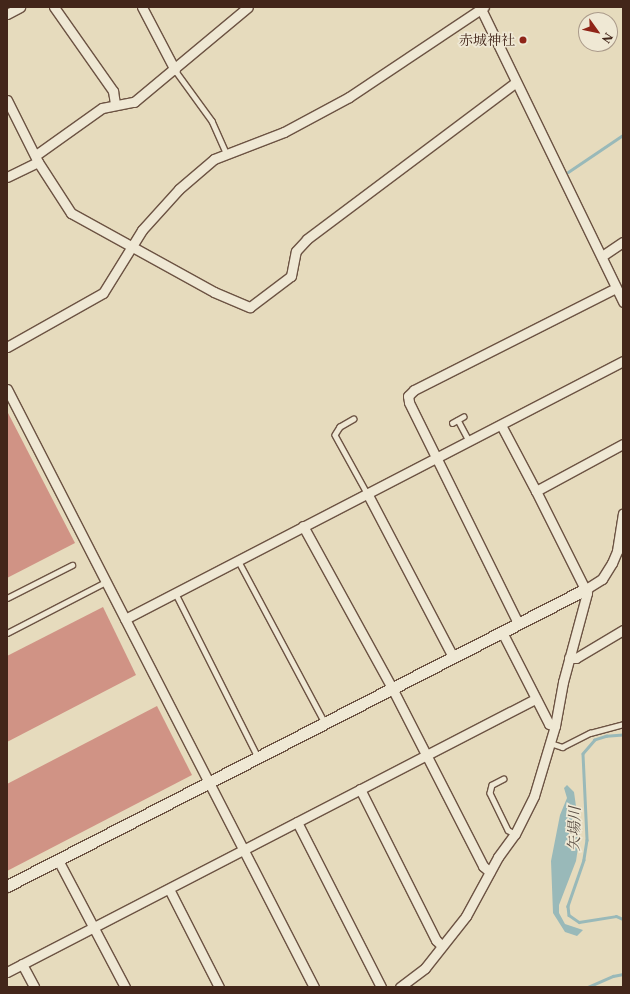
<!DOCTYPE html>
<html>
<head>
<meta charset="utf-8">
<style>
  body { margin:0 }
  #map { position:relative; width:630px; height:994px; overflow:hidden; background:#e6dbbd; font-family:"Libre Caslon Text","Noto Serif JP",serif }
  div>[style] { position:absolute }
  .water>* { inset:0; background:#99b9b9 }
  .stream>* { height:2.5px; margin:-1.25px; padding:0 1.25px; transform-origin:1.25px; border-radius:1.25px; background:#99b9b9 }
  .building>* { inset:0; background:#d09385 }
  .roads { filter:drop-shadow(1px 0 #6c5343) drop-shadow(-1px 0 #6c5343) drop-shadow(0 1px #6c5343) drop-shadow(0 -1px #6c5343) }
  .service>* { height:4.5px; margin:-2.25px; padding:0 2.25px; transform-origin:2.25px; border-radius:2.25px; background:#efe8d4 }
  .minor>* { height:9px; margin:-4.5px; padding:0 4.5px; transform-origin:4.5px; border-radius:4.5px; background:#efe8d4 }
  .tertiary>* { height:11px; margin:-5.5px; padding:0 5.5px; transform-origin:5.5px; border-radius:5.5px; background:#efe8d4 }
  .dots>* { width:11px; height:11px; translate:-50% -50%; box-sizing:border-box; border:2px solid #efe8d4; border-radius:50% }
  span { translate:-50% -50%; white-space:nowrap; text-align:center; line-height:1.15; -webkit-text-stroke:3.5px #efe8d4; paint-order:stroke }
  .poi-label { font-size:14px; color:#43261a }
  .right { translate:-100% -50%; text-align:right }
  .water-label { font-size:15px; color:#584b42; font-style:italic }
  .frame { position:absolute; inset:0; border:8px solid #43261a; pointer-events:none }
  .north { position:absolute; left:578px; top:12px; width:40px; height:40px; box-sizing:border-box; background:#efe8d4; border:1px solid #aa9a8a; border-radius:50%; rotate:123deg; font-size:11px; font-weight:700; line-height:16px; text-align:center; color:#43261a }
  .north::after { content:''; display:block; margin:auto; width:14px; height:18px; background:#8f2418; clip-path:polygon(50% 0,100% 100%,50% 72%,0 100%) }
</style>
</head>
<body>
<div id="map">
  <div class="water">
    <i style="clip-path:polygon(567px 785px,574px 792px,580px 835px,576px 861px,559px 905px,559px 913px,565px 924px,583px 930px,577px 936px,565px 932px,553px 913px,551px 861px,560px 815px,567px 798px,564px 788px)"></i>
  </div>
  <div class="stream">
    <i style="left:568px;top:172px;width:66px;rotate:-33.9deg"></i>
    <i style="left:623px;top:735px;width:16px;rotate:176deg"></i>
    <i style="left:607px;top:736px;width:13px;rotate:162deg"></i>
    <i style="left:595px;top:740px;width:18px;rotate:131deg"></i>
    <i style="left:583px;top:754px;width:86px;rotate:87.3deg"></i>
    <i style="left:587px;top:840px;width:20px;rotate:99deg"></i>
    <i style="left:584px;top:860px;width:49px;rotate:109.2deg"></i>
    <i style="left:568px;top:906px;width:9px;rotate:84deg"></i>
    <i style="left:569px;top:915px;width:12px;rotate:35deg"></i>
    <i style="left:579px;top:922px;width:37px;rotate:-9deg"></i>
    <i style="left:616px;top:916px;width:8px;rotate:23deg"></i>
    <i style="left:588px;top:987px;width:27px;rotate:-24deg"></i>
    <i style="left:613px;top:976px;width:10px;rotate:-11deg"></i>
  </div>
  <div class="building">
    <i style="clip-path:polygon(7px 411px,75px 543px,7px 578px)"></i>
    <i style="clip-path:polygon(103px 607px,136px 675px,7px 742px,7px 656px)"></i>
    <i style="clip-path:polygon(157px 706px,192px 775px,7px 871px,7px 784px)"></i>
  </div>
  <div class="roads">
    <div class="service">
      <i style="left:175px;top:70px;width:63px;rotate:54deg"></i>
      <i style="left:212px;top:121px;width:35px;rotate:66deg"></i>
      <i style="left:354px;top:419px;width:16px;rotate:150deg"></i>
      <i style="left:340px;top:427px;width:9px;rotate:122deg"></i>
      <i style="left:335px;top:435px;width:66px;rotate:61.1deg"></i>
      <i style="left:458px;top:420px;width:24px;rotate:62deg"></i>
      <i style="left:452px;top:423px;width:13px;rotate:-29deg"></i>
      <i style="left:238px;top:560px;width:185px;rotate:61.9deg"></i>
      <i style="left:175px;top:592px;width:185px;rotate:63.3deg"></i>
      <i style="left:7px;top:598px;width:73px;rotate:-26.9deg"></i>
      <i style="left:7px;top:633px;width:111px;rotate:-27.3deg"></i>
      <i style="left:550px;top:743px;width:13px;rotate:18deg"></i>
      <i style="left:562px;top:747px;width:31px;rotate:-27deg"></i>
      <i style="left:590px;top:733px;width:34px;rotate:-15deg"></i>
      <i style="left:504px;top:779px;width:13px;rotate:153deg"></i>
      <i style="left:492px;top:785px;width:8px;rotate:104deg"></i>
      <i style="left:490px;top:793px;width:41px;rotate:64.1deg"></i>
      <i style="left:508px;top:830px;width:8px;rotate:30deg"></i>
    </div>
    <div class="minor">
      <i style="left:54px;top:7px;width:103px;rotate:54.9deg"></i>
      <i style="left:113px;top:91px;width:13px;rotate:81deg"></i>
      <i style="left:142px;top:7px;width:71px;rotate:62.4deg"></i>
      <i style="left:480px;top:7px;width:328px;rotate:64.1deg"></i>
      <i style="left:7px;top:14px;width:15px;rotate:-28deg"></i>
      <i style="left:7px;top:100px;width:69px;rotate:63.4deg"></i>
      <i style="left:38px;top:162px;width:61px;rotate:57.1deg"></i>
      <i style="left:71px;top:213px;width:163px;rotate:28.9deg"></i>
      <i style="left:214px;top:292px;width:39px;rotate:23deg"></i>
      <i style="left:250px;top:307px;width:51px;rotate:-37.1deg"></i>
      <i style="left:291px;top:276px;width:25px;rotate:-79deg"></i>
      <i style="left:296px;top:251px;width:16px;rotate:-47deg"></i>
      <i style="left:307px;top:239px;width:261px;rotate:-36.9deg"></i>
      <i style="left:36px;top:155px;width:81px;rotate:-35.5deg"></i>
      <i style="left:102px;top:108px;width:33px;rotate:-11deg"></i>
      <i style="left:134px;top:102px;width:148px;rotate:-39.8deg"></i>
      <i style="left:7px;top:177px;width:34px;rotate:-26deg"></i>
      <i style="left:602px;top:256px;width:25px;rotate:-34deg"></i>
      <i style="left:7px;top:347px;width:110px;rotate:-29.4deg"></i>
      <i style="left:103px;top:293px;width:74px;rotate:-58.2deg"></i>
      <i style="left:142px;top:230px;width:55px;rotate:-47.9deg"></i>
      <i style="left:179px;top:189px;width:46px;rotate:-40.6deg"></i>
      <i style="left:214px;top:159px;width:75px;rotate:-21.1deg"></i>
      <i style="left:284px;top:132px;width:74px;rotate:-28.3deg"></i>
      <i style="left:349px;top:97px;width:162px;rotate:-33.7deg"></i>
      <i style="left:7px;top:389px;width:672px;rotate:62.83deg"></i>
      <i style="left:501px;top:425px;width:75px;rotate:62.1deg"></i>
      <i style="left:536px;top:491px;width:99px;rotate:-28.4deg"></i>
      <i style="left:367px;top:493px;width:185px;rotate:62.3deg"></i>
      <i style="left:303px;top:526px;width:185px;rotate:61.2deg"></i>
      <i style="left:392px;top:688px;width:200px;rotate:62.9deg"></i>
      <i style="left:483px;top:866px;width:9px;rotate:41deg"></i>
      <i style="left:586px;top:589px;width:19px;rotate:-32deg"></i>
      <i style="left:602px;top:579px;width:19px;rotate:-58deg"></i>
      <i style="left:612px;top:563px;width:13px;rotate:-67deg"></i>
      <i style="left:617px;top:551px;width:38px;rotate:-81deg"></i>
      <i style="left:125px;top:619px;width:561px;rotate:-27.39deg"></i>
      <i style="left:518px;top:623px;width:246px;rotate:-116.3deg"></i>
      <i style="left:409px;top:402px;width:6px;rotate:-99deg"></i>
      <i style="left:408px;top:396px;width:8px;rotate:-45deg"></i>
      <i style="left:414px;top:390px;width:226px;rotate:-26.8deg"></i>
      <i style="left:502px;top:632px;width:103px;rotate:62.9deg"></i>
      <i style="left:549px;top:724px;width:6px;rotate:18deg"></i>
      <i style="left:569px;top:658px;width:7px"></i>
      <i style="left:576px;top:658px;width:55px;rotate:-30.8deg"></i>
      <i style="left:360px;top:789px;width:169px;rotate:63.3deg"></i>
      <i style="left:436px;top:940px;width:8px;rotate:45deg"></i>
      <i style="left:297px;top:822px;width:185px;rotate:63deg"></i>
      <i style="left:58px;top:860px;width:144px;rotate:62.2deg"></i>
      <i style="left:169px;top:889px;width:110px;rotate:63deg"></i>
      <i style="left:22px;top:964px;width:26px;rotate:62deg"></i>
      <i style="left:7px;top:972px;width:594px;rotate:-27.34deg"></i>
      <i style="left:400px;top:987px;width:31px;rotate:-37deg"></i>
      <i style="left:425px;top:968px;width:66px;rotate:-51.7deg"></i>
      <i style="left:466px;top:916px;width:67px;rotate:-61.5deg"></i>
      <i style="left:498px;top:857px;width:29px;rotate:-54deg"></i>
      <i style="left:515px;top:834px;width:42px;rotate:-63.4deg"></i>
      <i style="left:534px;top:796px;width:73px;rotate:-73.3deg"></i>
      <i style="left:555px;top:726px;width:45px;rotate:-79.7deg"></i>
      <i style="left:563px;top:682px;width:92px;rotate:-74.9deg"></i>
      <i style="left:587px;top:593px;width:114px;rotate:-116.6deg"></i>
    </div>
    <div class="tertiary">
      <i style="left:7px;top:886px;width:651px;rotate:-27.16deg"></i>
    </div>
  </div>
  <div class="dots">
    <i style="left:523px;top:40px;background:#8f2418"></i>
  </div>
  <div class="poi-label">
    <span class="right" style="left:515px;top:40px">赤城神社</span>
  </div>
  <div class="water-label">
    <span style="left:574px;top:829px;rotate:-89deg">矢場川</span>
  </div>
  <div class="frame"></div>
  <div class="north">N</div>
</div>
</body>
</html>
